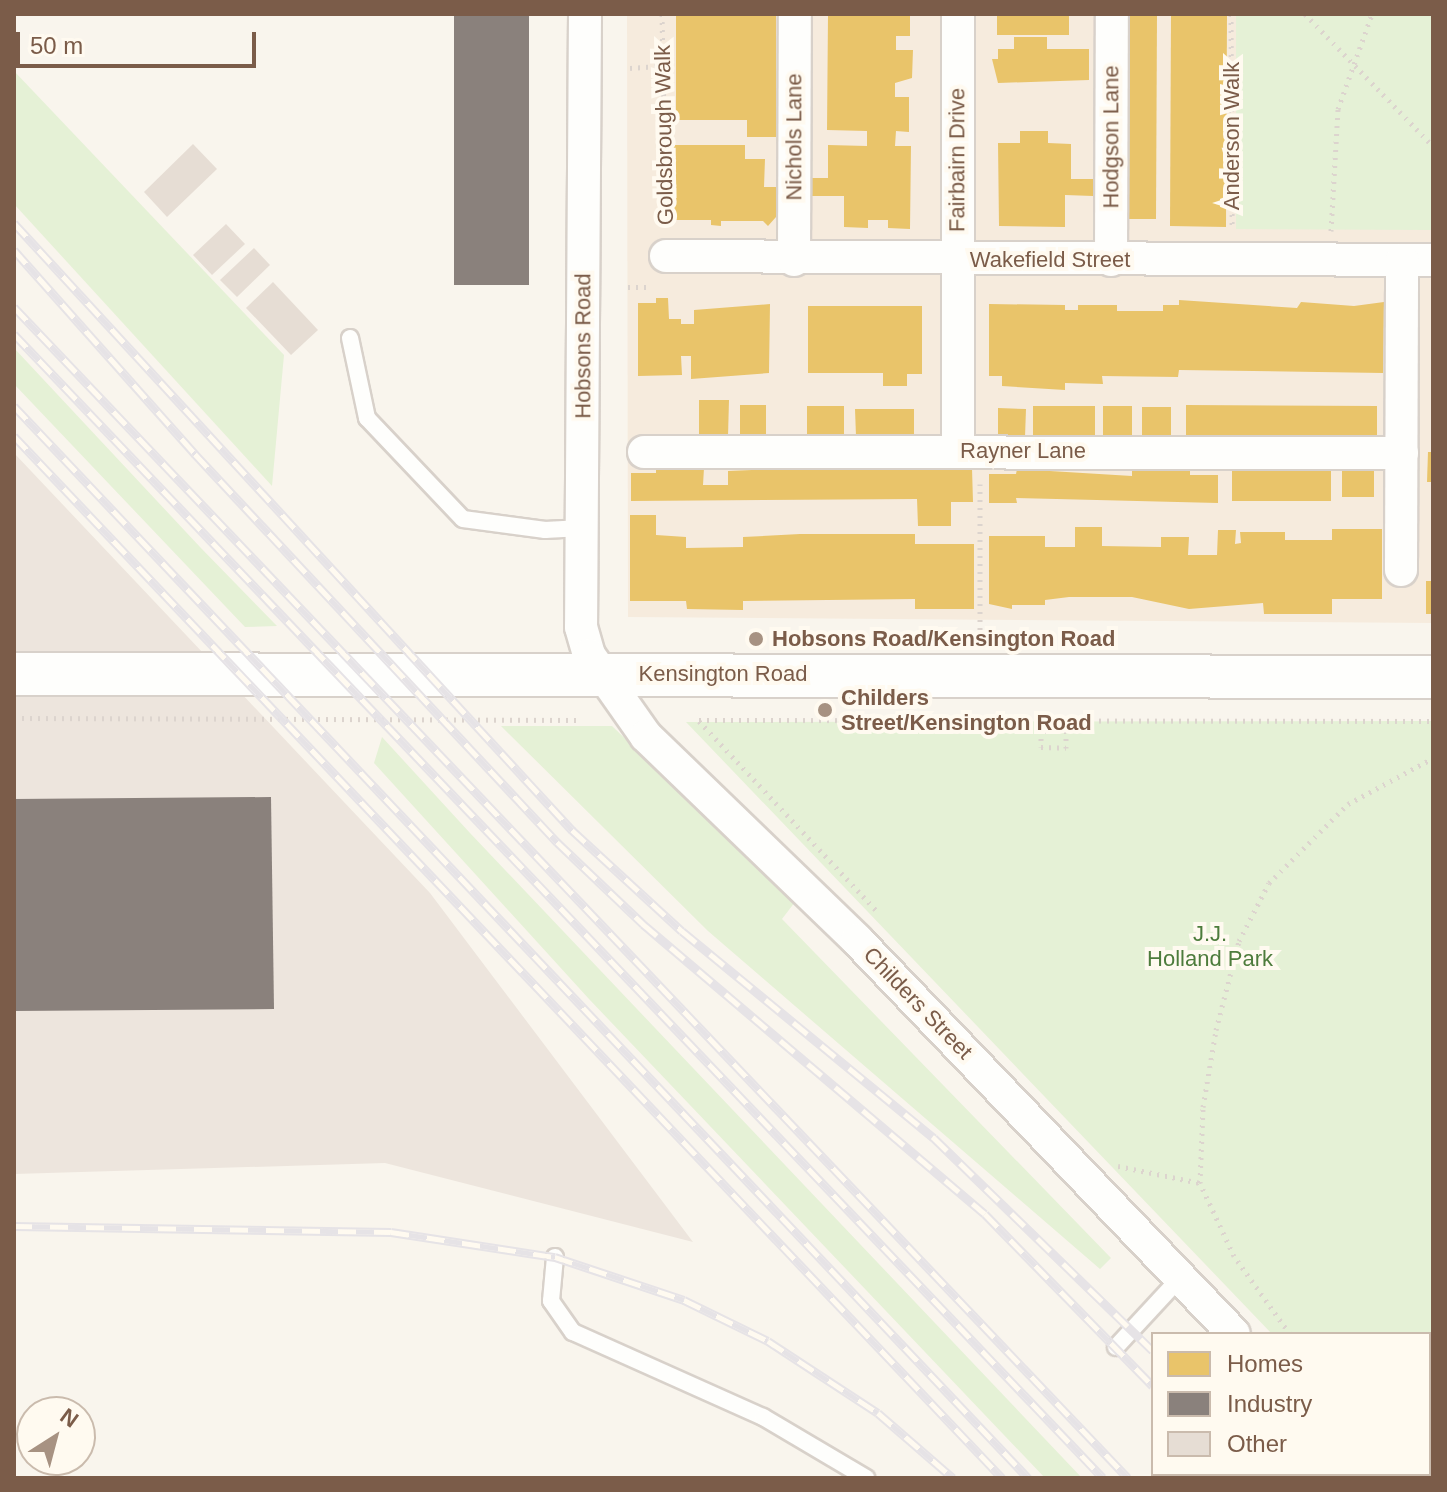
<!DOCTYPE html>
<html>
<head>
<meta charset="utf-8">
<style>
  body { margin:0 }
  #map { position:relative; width:1447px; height:1492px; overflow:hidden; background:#f9f5ed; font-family:Arial,sans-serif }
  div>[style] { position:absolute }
  .residential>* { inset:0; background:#f6ebdd }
  .industrial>* { inset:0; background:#ede5dd }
  .green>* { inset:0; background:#e5f1d6 }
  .homes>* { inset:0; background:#e9c46a }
  .industry>* { inset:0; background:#8a817c }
  .building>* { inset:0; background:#e6ddd4 }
  .path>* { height:5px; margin-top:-2.5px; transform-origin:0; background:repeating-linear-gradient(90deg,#dcd4ce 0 2px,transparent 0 8px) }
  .roads { filter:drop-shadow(2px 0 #d8d1ca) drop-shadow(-2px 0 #d8d1ca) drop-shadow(0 2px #d8d1ca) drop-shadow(0 -2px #d8d1ca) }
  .service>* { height:16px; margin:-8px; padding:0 8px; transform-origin:8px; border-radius:8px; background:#fefefc }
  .minor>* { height:32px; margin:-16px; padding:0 16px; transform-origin:16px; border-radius:16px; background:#fefefc }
  .tertiary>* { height:42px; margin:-21px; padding:0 21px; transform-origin:21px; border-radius:21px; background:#fefefc }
  .rail>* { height:9px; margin-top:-4.5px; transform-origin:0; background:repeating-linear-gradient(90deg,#fffaf0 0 18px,#e6e3e6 0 36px); box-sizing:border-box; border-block:2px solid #e6e3e6 }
  .dots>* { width:22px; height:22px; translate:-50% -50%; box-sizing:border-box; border:4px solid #fffaf0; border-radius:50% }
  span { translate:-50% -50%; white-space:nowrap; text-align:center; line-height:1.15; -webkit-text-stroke:8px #fffaf0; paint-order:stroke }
  .street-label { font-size:22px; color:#7b5c49 }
  .poi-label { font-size:22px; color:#7b5c49; font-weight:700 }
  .left { translate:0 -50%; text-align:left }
  .park-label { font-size:22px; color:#4d7c3c }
  .frame { position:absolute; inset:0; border:16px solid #7b5c49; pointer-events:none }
  .legend { position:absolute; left:1151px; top:1332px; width:280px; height:144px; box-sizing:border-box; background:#fffaf0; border:2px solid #cabbad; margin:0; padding:10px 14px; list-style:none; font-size:24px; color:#7b5c49 }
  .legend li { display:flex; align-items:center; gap:16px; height:40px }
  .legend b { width:40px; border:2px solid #cabbad }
  .north { position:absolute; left:16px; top:1396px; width:80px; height:80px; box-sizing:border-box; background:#fffaf0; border:2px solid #cabbad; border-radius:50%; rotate:36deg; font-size:22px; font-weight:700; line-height:32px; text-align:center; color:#7b5c49 }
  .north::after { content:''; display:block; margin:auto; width:28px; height:36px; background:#a79282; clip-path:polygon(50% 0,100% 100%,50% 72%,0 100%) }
  .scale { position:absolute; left:16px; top:32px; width:240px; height:36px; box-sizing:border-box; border:4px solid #7b5c49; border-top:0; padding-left:10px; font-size:24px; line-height:28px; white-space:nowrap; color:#7b5c49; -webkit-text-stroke:6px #fffaf0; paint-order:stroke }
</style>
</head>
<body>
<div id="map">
  <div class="residential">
    <i style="clip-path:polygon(627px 14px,1433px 14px,1433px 623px,628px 617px)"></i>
  </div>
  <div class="industrial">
    <i style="clip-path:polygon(14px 453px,430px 893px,693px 1242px,385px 1163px,14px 1174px)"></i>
  </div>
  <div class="green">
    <i style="clip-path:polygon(1236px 14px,1433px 14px,1433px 230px,1236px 229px)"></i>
    <i style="clip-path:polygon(14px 71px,284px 355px,272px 486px,14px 204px)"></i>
    <i style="clip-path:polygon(14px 348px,200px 547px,277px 626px,245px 627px,14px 384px)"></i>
    <i style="clip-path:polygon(1433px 721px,1433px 1478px,1409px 1478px,1405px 1474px,1429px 1474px,1429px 1334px,1272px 1334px,686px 722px)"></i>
    <i style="clip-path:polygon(501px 726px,612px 726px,795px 902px,782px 919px,1111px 1258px,1100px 1269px,708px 931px)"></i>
    <i style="clip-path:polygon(382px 737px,470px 833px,1082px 1478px,1045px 1478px,589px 999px,374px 763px)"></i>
  </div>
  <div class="homes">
    <i style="clip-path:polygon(676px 14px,776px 14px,776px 137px,747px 137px,747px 120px,676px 120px)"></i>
    <i style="clip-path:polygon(828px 14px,910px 14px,910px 36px,896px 36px,896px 50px,913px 50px,912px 78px,895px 83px,895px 97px,909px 97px,909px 132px,896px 131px,895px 146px,911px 146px,910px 229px,888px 228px,888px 220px,868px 220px,868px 228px,844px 227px,844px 196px,805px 196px,805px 178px,828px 178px,828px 145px,867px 146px,867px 131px,827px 130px)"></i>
    <i style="clip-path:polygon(997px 14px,1069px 14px,1069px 35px,997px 35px)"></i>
    <i style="clip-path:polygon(1124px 14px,1157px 14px,1156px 219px,1123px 219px)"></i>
    <i style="clip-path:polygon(1171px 14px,1227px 14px,1226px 227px,1170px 226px)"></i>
    <i style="clip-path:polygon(1014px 37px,1047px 37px,1047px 49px,1089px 49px,1089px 80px,998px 83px,992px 59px,998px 59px,998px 49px,1014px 49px)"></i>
    <i style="clip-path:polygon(1020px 131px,1048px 131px,1048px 143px,1071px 144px,1071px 179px,1093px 179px,1093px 196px,1065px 195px,1065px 227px,999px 226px,998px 143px,1020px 143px)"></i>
    <i style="clip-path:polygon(670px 145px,745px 145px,745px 159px,765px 159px,764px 187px,776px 187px,776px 217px,768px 226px,763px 221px,721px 221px,721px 226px,711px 225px,711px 220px,671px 220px)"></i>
    <i style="clip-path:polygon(656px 298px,668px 298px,669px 319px,681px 319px,681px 324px,694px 324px,694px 310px,770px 304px,769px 373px,691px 379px,691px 356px,681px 356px,682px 375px,638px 376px,638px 303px,656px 303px)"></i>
    <i style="clip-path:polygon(1179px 300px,1297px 308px,1301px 302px,1354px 306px,1384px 302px,1383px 373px,1179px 370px,1178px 377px,1102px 376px,1103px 384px,1065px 383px,1065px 390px,1002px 386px,1002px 376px,989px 376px,989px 304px,1065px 305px,1065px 310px,1078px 310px,1078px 305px,1117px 305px,1117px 311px,1163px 311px,1163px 305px,1179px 305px)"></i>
    <i style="clip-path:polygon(808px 306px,922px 306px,922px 374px,907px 374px,907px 386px,883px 386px,883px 373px,808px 373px)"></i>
    <i style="clip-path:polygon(699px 400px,729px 400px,728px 436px,699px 436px)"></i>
    <i style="clip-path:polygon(740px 405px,766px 405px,766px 437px,740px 437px)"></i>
    <i style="clip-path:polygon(1186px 405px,1377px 406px,1377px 437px,1186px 437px)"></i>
    <i style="clip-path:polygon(807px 406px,844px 406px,844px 436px,807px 436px)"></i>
    <i style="clip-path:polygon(1033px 406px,1095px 406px,1095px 437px,1033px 437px)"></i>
    <i style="clip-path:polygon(1103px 406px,1132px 406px,1132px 437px,1103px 437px)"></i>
    <i style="clip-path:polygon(1142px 407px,1171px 407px,1171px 436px,1142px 436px)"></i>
    <i style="clip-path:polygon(998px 408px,1026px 409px,1025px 437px,998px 436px)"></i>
    <i style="clip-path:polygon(855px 409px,914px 409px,914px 437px,856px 436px)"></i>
    <i style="clip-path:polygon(1428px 452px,1433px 452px,1433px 482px,1427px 482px)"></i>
    <i style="clip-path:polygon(830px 467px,972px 468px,973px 502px,951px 502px,951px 526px,918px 526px,917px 499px,631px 501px,631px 473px,656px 473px,656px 468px,704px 468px,703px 485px,728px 485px,728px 471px)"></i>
    <i style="clip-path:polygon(1017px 469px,1132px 476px,1132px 469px,1190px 470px,1190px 475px,1218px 475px,1218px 503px,1016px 498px,1017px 503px,989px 503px,989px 474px,1016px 474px)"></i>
    <i style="clip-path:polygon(1342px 469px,1374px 469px,1374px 497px,1342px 497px)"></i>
    <i style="clip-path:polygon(1232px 471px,1331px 471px,1331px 501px,1232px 501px)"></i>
    <i style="clip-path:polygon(630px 515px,656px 515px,656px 535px,686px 537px,686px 548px,743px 547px,743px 537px,800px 534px,915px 534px,915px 544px,974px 544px,974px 609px,915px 609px,915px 599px,743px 601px,743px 610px,687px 609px,686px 601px,630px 601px)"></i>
    <i style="clip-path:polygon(1075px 527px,1102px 527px,1102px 546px,1161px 547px,1161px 537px,1189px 537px,1188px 555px,1217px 555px,1218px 530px,1236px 530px,1235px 544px,1241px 543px,1240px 532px,1285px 532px,1285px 540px,1332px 540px,1332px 529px,1382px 529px,1382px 599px,1332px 599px,1332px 614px,1264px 614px,1263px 603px,1189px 609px,1132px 597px,1069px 597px,1045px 600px,1045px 605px,1012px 605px,1012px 609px,989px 604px,989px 536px,1045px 536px,1045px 547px,1075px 547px)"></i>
    <i style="clip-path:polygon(1426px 581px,1433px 581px,1433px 614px,1426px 614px)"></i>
  </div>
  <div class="industry">
    <i style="clip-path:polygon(454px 14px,529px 14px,529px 285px,454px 285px)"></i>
    <i style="clip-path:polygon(271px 797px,274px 1009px,14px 1011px,14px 799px)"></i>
  </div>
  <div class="building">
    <i style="clip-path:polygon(193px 144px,217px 169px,167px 217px,144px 192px)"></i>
    <i style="clip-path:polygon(226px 224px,245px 244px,212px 275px,193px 255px)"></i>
    <i style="clip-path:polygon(254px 248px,270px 265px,237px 297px,220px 280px)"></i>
    <i style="clip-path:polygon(273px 282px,318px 330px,291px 355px,246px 308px)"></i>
  </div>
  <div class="path">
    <i style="left:662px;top:14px;width:211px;rotate:88.9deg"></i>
    <i style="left:1231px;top:14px;width:215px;rotate:89.7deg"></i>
    <i style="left:1305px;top:14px;width:184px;rotate:45.9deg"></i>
    <i style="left:630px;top:68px;width:32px;rotate:-4deg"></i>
    <i style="left:1331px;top:231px;width:122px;rotate:-86.7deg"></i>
    <i style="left:1338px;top:109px;width:101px;rotate:-70.3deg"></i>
    <i style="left:628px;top:287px;width:22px"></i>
    <i style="left:980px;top:484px;width:150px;rotate:90deg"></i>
    <i style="left:14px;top:718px;width:566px;rotate:0.2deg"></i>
    <i style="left:699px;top:720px;width:734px;rotate:0.08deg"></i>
    <i style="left:699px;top:721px;width:262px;rotate:46.9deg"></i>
    <i style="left:1054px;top:731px;width:13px;rotate:180deg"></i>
    <i style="left:1041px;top:731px;width:16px;rotate:90deg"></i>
    <i style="left:1041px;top:747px;width:25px;rotate:2deg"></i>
    <i style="left:1066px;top:748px;width:17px;rotate:-90deg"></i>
    <i style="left:1066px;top:731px;width:12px;rotate:180deg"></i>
    <i style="left:1054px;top:731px;width:10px;rotate:-84deg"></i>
    <i style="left:1118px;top:1166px;width:84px;rotate:11.7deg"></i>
    <i style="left:1290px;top:1334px;width:96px;rotate:-125.7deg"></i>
    <i style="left:1234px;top:1256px;width:81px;rotate:-115deg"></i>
    <i style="left:1200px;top:1183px;width:76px;rotate:-87.7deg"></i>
    <i style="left:1203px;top:1107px;width:78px;rotate:-80.4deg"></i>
    <i style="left:1216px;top:1030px;width:92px;rotate:-75.5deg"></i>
    <i style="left:1239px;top:941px;width:65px;rotate:-62.7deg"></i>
    <i style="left:1269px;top:883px;width:112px;rotate:-45deg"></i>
    <i style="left:1348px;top:804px;width:97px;rotate:-28.4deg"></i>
    <i style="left:1427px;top:1474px;width:6px;rotate:45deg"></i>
  </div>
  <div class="roads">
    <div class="service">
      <i style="left:350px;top:338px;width:82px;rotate:78deg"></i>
      <i style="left:367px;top:418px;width:139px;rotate:46.5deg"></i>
      <i style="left:463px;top:519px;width:83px;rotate:7.6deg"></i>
      <i style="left:545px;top:530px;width:37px;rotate:-3deg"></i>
      <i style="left:555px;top:1257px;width:44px;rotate:95.2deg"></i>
      <i style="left:551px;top:1301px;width:38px;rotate:55deg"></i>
      <i style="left:573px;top:1332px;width:208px;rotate:24.1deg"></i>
      <i style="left:763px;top:1417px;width:120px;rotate:30.6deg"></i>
      <i style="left:1116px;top:1347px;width:94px;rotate:-47.2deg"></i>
    </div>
    <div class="minor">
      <i style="left:585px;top:14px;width:613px;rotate:90.37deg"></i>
      <i style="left:581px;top:627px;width:29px;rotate:74deg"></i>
      <i style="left:589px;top:655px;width:99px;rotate:54.9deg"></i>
      <i style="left:646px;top:736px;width:293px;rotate:44deg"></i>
      <i style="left:857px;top:940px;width:545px;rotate:46.26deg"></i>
      <i style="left:958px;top:14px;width:436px;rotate:90deg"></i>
      <i style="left:666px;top:256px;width:767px;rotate:0.3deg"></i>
      <i style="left:794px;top:260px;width:246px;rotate:-89.8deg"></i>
      <i style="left:1111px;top:260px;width:246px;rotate:-89.8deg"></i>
      <i style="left:644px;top:452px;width:758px;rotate:0.08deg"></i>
      <i style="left:1401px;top:570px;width:310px;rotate:-89.8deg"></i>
      <i style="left:1367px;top:1474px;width:6px;rotate:45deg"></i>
    </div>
    <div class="tertiary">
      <i style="left:14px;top:674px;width:1419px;rotate:0.12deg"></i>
    </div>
  </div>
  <div class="rail">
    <i style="left:14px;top:223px;width:825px;rotate:47.41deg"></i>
    <i style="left:572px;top:830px;width:149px;rotate:42.6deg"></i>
    <i style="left:682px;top:931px;width:326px;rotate:39.4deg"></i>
    <i style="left:934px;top:1138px;width:305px;rotate:44.2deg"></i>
    <i style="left:14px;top:250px;width:273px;rotate:48.4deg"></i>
    <i style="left:195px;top:454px;width:531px;rotate:46.99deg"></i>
    <i style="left:557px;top:842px;width:119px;rotate:43.6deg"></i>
    <i style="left:643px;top:924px;width:448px;rotate:40.3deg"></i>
    <i style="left:985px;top:1214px;width:240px;rotate:45.7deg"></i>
    <i style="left:14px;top:307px;width:1616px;rotate:46.43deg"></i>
    <i style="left:14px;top:334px;width:1579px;rotate:46.41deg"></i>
    <i style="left:14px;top:406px;width:1476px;rotate:46.59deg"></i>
    <i style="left:14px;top:436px;width:1436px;rotate:46.52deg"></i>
    <i style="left:14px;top:1226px;width:377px;rotate:0.9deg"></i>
    <i style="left:391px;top:1232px;width:166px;rotate:8.7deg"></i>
    <i style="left:555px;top:1257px;width:136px;rotate:18.4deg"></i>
    <i style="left:684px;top:1300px;width:93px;rotate:26deg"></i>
    <i style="left:768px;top:1341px;width:131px;rotate:33.2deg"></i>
    <i style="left:878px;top:1413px;width:99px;rotate:40.9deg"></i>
    <i style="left:1237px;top:1474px;width:6px;rotate:45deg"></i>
    <i style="left:1272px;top:1474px;width:6px;rotate:45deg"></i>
  </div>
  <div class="dots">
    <i style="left:756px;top:639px;background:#a79282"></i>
    <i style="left:825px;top:710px;background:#a79282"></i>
  </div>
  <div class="street-label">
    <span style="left:664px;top:135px;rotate:-91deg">Goldsbrough Walk</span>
    <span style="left:1232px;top:136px;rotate:-90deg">Anderson Walk</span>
    <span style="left:794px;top:137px;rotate:-90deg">Nichols Lane</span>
    <span style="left:1111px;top:137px;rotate:-90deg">Hodgson Lane</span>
    <span style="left:957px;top:160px;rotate:-90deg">Fairbairn Drive</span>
    <span style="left:1050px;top:260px">Wakefield Street</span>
    <span style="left:583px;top:346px;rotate:-90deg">Hobsons Road</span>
    <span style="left:1023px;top:451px">Rayner Lane</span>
    <span style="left:723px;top:674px">Kensington Road</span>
    <span style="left:918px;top:1003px;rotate:46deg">Childers Street</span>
  </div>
  <div class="poi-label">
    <span class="left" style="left:772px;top:639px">Hobsons Road/Kensington Road</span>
    <span class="left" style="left:841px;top:710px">Childers<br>Street/Kensington Road</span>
  </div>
  <div class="park-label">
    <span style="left:1210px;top:946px">J.J.<br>Holland Park</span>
  </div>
  <div class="frame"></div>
  <ul class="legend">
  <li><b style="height:22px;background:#e9c46a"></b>Homes</li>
  <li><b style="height:22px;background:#8a817c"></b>Industry</li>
  <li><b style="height:22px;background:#e6ddd4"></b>Other</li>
  </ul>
  <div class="north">N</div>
  <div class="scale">50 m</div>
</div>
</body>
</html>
